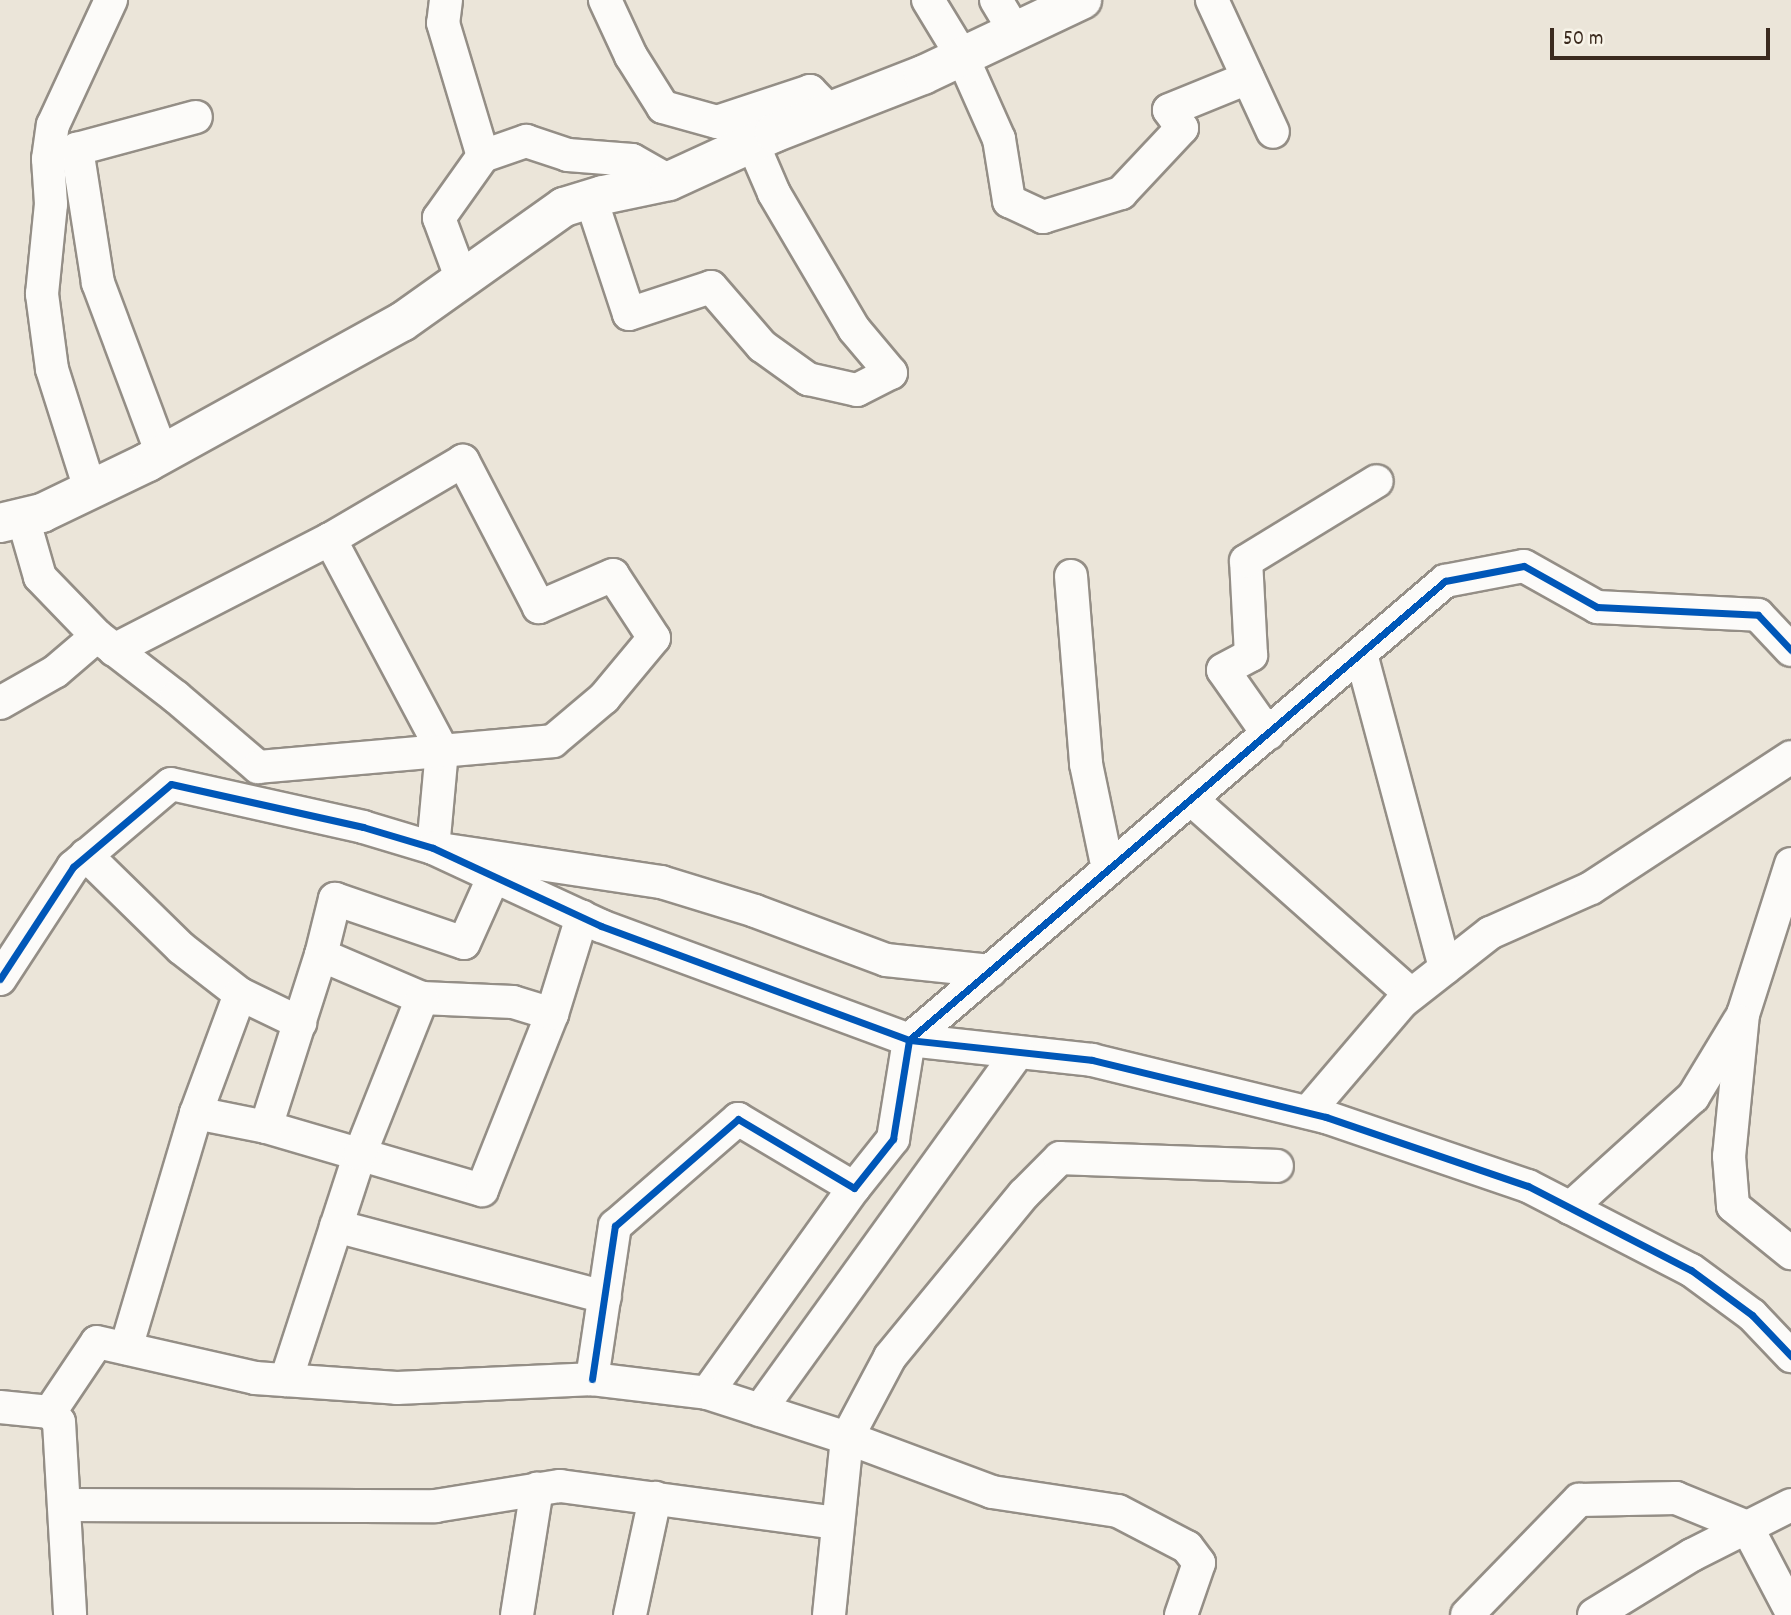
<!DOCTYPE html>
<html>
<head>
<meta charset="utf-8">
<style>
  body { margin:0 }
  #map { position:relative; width:1791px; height:1615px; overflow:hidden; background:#ebe5d9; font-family:Dekko,sans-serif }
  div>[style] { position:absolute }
  .roads { filter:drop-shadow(2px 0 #948e86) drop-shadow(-2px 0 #948e86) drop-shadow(0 2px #948e86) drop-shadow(0 -2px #948e86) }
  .minor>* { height:32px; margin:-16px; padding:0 16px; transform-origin:16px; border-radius:16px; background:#fcfbf9 }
  .tertiary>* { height:38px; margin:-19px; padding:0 19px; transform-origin:19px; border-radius:19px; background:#fcfbf9 }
  .cycleway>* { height:7px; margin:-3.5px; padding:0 3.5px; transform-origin:3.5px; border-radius:3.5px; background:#0057b8 }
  span { translate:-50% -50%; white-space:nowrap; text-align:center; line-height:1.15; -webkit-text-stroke:5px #f7f3e8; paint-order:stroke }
  .scale { position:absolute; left:1550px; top:28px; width:220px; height:32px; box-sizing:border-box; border:4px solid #3b2a1e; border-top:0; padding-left:9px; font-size:21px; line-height:24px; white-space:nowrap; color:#3b2a1e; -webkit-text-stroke:5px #f7f3e8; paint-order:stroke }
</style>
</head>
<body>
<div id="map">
  <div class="roads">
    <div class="minor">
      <i style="left:446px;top:0;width:23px;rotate:97deg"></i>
      <i style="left:443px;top:23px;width:139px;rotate:73.3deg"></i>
      <i style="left:483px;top:156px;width:76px;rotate:125.4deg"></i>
      <i style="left:439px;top:218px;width:66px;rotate:69.6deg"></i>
      <i style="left:605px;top:0;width:62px;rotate:65.1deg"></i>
      <i style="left:631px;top:56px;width:60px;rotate:57.9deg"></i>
      <i style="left:663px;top:107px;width:56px;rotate:15.5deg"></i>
      <i style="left:717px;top:122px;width:98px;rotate:-18.4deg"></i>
      <i style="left:810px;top:91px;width:28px;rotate:46deg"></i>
      <i style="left:928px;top:0;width:66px;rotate:58.7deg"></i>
      <i style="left:962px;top:56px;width:91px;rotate:66deg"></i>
      <i style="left:999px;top:139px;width:63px;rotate:80.8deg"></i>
      <i style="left:1009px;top:201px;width:38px;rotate:25deg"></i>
      <i style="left:1043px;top:217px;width:82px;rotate:-17.1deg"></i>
      <i style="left:1121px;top:193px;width:89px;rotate:-46.8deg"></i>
      <i style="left:1182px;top:128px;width:22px;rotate:-126deg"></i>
      <i style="left:1169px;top:110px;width:85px;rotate:-22.1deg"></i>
      <i style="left:996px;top:0;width:37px;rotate:59deg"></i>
      <i style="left:1212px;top:0;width:145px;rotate:65.2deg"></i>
      <i style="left:483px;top:156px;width:46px;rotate:-19.2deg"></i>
      <i style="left:526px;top:141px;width:44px;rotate:18.4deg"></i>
      <i style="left:568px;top:155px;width:64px;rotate:4.5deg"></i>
      <i style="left:632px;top:160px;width:43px;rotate:29.6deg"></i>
      <i style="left:591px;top:199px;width:121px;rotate:71.7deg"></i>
      <i style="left:629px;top:314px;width:86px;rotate:-18.2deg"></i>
      <i style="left:711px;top:287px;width:78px;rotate:49.2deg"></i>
      <i style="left:762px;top:346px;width:57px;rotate:35.7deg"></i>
      <i style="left:808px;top:379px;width:50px;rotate:12.7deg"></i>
      <i style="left:857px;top:390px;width:38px;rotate:-27deg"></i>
      <i style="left:891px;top:373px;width:57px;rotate:-130.1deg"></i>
      <i style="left:854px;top:329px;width:158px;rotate:-120.5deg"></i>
      <i style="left:774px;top:193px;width:56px;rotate:-113.3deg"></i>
      <i style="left:162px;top:454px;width:183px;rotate:-110.5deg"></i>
      <i style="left:98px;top:283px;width:136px;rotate:-98.9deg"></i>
      <i style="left:77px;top:149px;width:123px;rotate:-15.1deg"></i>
      <i style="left:90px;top:489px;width:126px;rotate:-107.6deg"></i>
      <i style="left:52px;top:369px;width:76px;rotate:-97.6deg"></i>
      <i style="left:42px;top:294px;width:90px;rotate:-84.3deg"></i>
      <i style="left:51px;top:204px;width:45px;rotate:-93.8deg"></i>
      <i style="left:48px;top:159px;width:34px;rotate:-82deg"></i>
      <i style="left:53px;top:125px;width:138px;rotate:-65.1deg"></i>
      <i style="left:23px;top:518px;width:61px;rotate:73.9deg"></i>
      <i style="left:40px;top:577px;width:82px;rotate:46deg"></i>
      <i style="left:1071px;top:576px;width:189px;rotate:85.4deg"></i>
      <i style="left:1086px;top:764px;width:107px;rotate:78.2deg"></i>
      <i style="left:114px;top:650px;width:243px;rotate:-27.2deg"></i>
      <i style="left:330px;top:539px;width:239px;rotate:62deg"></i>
      <i style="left:442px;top:750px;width:98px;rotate:95.2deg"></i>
      <i style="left:433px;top:848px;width:231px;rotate:8.5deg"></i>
      <i style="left:661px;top:882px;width:98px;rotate:17.1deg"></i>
      <i style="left:755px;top:911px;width:140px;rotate:20.5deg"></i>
      <i style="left:886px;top:960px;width:105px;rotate:6deg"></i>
      <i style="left:1361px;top:654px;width:325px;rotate:75deg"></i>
      <i style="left:0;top:703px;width:64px;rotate:-29.7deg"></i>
      <i style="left:56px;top:671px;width:54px;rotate:-40.5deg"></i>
      <i style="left:97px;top:636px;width:100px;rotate:37.7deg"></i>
      <i style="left:176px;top:697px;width:108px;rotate:40.5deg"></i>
      <i style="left:258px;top:767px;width:296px;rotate:-5deg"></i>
      <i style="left:553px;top:741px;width:67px;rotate:-40.1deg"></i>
      <i style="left:604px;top:698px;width:78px;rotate:-50.2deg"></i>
      <i style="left:654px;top:638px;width:75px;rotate:-123.1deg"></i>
      <i style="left:613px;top:575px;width:81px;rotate:156.6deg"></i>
      <i style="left:539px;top:607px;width:165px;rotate:-117.5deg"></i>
      <i style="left:463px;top:461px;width:154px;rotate:149.6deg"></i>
      <i style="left:1268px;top:734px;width:78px;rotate:-125.1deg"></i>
      <i style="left:1223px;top:670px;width:32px;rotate:-28deg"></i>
      <i style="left:1251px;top:655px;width:94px;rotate:-93deg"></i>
      <i style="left:1246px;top:561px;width:153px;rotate:-31.4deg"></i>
      <i style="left:1191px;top:799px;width:294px;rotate:41.6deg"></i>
      <i style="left:86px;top:855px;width:133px;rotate:44.4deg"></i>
      <i style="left:181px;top:948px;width:75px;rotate:37.9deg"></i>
      <i style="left:1791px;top:864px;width:157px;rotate:107.7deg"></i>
      <i style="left:1743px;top:1014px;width:143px;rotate:95.6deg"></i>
      <i style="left:1729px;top:1156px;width:50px;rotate:85.4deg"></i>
      <i style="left:1733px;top:1206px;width:75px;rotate:39deg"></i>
      <i style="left:321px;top:955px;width:58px;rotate:-76deg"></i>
      <i style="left:335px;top:899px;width:136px;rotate:18.8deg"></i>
      <i style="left:464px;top:943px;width:73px;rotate:-65.9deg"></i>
      <i style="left:0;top:979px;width:134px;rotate:-56.9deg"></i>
      <i style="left:73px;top:867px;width:128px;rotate:-40.3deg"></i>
      <i style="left:171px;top:784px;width:197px;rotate:12.6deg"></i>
      <i style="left:363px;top:827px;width:73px;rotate:16.7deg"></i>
      <i style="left:433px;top:848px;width:185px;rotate:24.9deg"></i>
      <i style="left:601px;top:926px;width:328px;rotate:20.3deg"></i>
      <i style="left:909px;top:1040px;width:184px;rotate:6.2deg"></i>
      <i style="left:1092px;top:1060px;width:241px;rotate:13.7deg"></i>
      <i style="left:1326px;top:1117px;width:213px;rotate:18.9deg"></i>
      <i style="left:1528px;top:1186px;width:183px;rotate:27.3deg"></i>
      <i style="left:1691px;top:1270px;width:76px;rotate:36.4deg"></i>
      <i style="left:1752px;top:1315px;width:57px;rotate:46.4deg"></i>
      <i style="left:1308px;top:1112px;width:145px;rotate:-49.5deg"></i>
      <i style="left:1402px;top:1002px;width:112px;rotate:-38.1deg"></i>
      <i style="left:1490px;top:933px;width:111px;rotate:-24deg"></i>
      <i style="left:1591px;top:888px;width:239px;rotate:-33.2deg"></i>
      <i style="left:196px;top:1113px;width:127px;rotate:-69.7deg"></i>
      <i style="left:240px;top:994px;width:67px;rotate:25.8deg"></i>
      <i style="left:266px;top:1127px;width:225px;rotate:16.3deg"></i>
      <i style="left:482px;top:1190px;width:189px;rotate:-68.3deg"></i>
      <i style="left:1570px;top:1208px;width:166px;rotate:-42.1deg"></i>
      <i style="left:1693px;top:1097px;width:89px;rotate:-58.8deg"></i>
      <i style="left:336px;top:1226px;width:278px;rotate:14.8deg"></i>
      <i style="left:126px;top:1348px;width:245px;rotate:-73.4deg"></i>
      <i style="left:196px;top:1113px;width:71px;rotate:11.3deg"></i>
      <i style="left:266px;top:1127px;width:181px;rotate:-72.3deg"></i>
      <i style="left:321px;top:955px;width:110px;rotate:23.1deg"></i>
      <i style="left:422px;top:998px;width:91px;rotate:2.5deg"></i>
      <i style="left:513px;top:1002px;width:41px;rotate:17.1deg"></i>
      <i style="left:552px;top:1014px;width:102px;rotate:-72.8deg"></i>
      <i style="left:592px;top:1379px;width:155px;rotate:-81.5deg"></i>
      <i style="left:615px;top:1226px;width:163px;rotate:-41deg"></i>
      <i style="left:738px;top:1119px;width:135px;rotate:30.7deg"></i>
      <i style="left:854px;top:1188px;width:63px;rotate:-51.5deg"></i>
      <i style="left:893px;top:1139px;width:100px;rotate:-80.8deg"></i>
      <i style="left:909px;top:1040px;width:706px;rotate:-40.57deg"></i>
      <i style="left:1445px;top:581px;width:80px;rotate:-10.8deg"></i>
      <i style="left:1524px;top:566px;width:84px;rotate:29.3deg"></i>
      <i style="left:1597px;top:607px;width:161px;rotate:2.8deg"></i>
      <i style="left:1758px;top:615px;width:48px;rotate:46.7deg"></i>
      <i style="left:286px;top:1380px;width:238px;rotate:-71.9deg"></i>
      <i style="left:360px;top:1154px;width:168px;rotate:-68.3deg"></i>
      <i style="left:707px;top:1393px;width:252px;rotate:-54.4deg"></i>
      <i style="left:0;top:1407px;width:50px;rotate:5.7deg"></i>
      <i style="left:50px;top:1412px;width:13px;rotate:48deg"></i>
      <i style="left:59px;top:1422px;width:193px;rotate:86.7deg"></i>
      <i style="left:760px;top:1410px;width:441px;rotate:-54.2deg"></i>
      <i style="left:50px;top:1412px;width:84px;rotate:-56.1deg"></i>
      <i style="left:97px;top:1342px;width:162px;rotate:12.8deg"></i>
      <i style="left:255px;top:1378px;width:142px;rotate:4deg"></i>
      <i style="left:397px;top:1388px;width:195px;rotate:-2.6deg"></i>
      <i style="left:592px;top:1379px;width:116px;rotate:6.9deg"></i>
      <i style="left:707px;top:1393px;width:153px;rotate:17.8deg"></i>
      <i style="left:853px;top:1440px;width:148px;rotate:20.5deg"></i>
      <i style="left:992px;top:1492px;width:127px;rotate:8.6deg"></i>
      <i style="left:1118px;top:1511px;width:78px;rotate:27.6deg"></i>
      <i style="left:1187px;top:1547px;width:20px;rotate:53deg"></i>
      <i style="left:1199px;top:1563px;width:55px;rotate:109.1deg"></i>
      <i style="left:64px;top:1505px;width:371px;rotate:0.2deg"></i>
      <i style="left:435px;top:1506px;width:127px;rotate:-9.1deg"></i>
      <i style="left:560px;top:1486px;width:280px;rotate:7.6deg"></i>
      <i style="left:517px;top:1615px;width:128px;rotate:-81deg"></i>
      <i style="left:630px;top:1615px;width:120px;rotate:-77.9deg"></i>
      <i style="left:829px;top:1615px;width:178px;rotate:-84.2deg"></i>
      <i style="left:847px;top:1438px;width:92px;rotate:-62deg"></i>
      <i style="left:890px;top:1357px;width:211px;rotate:-50.6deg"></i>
      <i style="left:1024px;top:1194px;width:51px;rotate:-45deg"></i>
      <i style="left:1060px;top:1158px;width:217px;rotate:2.1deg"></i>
      <i style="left:1467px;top:1615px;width:161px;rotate:-45.8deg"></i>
      <i style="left:1579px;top:1500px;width:97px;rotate:-1.2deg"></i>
      <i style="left:1676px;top:1498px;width:77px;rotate:22.2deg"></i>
      <i style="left:1747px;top:1527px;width:95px;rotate:62.4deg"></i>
      <i style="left:1594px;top:1615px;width:115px;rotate:-31.5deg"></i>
      <i style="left:1692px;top:1555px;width:111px;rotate:-26.8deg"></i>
    </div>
    <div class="tertiary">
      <i style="left:0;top:523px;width:43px;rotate:-13.4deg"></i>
      <i style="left:42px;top:513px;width:118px;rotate:-25.7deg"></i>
      <i style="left:148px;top:462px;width:290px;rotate:-28.9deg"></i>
      <i style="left:402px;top:322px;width:199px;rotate:-35.4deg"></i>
      <i style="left:564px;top:207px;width:41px;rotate:-17.1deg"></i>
      <i style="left:603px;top:195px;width:67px;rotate:-12deg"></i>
      <i style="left:669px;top:181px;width:115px;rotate:-24.6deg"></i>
      <i style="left:774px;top:133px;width:160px;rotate:-21.3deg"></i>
      <i style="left:923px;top:75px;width:176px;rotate:-25.3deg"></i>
    </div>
  </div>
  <div class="cycleway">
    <i style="left:0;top:979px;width:134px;rotate:-56.9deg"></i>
    <i style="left:73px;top:867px;width:128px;rotate:-40.3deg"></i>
    <i style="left:171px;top:784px;width:197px;rotate:12.6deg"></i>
    <i style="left:363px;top:827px;width:73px;rotate:16.7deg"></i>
    <i style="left:433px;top:848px;width:185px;rotate:24.9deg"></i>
    <i style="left:601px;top:926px;width:328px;rotate:20.3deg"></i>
    <i style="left:909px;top:1040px;width:184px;rotate:6.2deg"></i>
    <i style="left:1092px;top:1060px;width:241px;rotate:13.7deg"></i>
    <i style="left:1326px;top:1117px;width:213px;rotate:18.9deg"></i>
    <i style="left:1528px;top:1186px;width:183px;rotate:27.3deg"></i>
    <i style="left:1691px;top:1270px;width:76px;rotate:36.4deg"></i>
    <i style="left:1752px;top:1315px;width:57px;rotate:46.4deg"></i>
    <i style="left:592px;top:1379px;width:155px;rotate:-81.5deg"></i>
    <i style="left:615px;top:1226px;width:163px;rotate:-41deg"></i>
    <i style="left:738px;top:1119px;width:135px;rotate:30.7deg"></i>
    <i style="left:854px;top:1188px;width:63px;rotate:-51.5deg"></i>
    <i style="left:893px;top:1139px;width:100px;rotate:-80.8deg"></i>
    <i style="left:909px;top:1040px;width:706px;rotate:-40.57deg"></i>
    <i style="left:1445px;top:581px;width:80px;rotate:-10.8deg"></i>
    <i style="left:1524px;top:566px;width:84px;rotate:29.3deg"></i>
    <i style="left:1597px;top:607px;width:161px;rotate:2.8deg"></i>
    <i style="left:1758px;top:615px;width:48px;rotate:46.7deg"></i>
  </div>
  <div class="scale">50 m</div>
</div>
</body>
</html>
